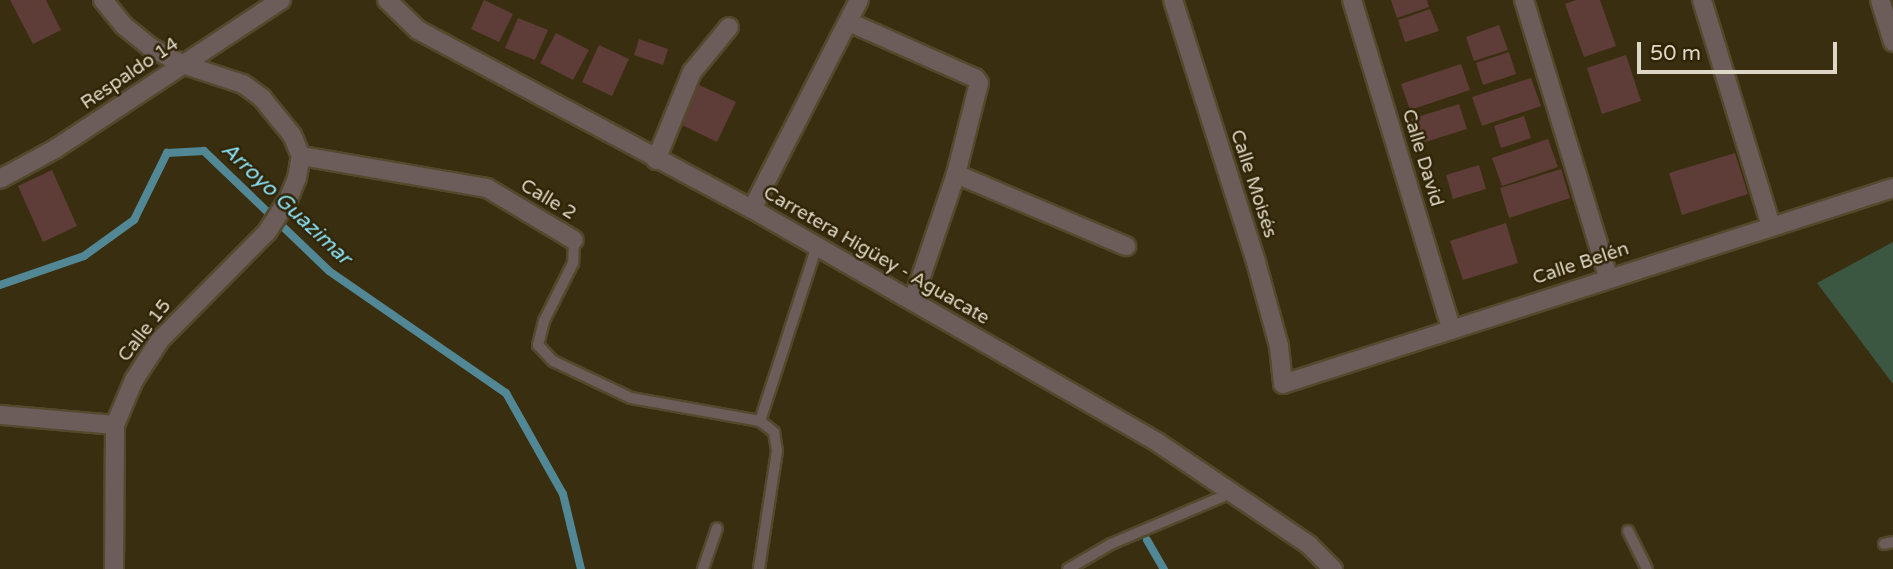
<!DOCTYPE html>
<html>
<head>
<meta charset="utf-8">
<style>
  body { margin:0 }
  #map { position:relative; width:1893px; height:569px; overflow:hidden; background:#392e10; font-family:"Varela Round",sans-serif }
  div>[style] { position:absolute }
  .green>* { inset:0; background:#3b5742 }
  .stream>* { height:8px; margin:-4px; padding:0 4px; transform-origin:4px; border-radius:4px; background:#528895 }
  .building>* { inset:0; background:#5e3c37 }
  .roads { filter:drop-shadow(2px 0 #53492d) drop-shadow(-2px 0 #53492d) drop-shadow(0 2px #53492d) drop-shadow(0 -2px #53492d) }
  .service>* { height:10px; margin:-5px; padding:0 5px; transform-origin:5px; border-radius:5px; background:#6c5c5a }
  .minor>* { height:18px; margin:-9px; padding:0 9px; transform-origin:9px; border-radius:9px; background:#6c5c5a }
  span { translate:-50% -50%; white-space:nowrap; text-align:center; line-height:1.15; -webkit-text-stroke:5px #2f2405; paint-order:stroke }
  .street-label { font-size:19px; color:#ded7c6 }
  .water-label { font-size:21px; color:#89e1f7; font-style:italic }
  .scale { position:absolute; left:1637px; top:42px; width:200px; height:32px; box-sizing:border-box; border:4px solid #ded7c6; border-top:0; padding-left:9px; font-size:21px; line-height:24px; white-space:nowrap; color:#ded7c6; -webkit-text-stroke:5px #2f2405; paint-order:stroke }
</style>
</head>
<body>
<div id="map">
  <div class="green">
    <i style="clip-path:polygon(1893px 242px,1893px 384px,1817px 283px)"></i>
  </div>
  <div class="stream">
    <i style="left:0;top:285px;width:89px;rotate:-19deg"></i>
    <i style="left:84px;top:256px;width:62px;rotate:-35.8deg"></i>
    <i style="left:134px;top:220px;width:75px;rotate:-63.8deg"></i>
    <i style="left:167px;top:153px;width:37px;rotate:-3deg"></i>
    <i style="left:204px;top:151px;width:173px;rotate:43.8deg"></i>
    <i style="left:329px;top:271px;width:215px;rotate:34.6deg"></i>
    <i style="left:506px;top:393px;width:116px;rotate:60.6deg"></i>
    <i style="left:563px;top:494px;width:77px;rotate:76.5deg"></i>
    <i style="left:1147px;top:540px;width:34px;rotate:60deg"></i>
  </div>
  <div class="building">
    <i style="clip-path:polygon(10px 0,46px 0,61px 30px,33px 44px)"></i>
    <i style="clip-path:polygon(484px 0,513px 14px,499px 42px,471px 29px)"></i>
    <i style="clip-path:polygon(1391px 0,1427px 0,1429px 7px,1397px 18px)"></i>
    <i style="clip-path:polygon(1576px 0,1600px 0,1616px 46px,1584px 57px,1565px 4px)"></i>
    <i style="clip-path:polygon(1430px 9px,1439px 31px,1405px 42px,1398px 20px)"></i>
    <i style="clip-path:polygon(518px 18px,548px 30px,535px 60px,505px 48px)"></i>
    <i style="clip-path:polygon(1499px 25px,1508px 50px,1474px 61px,1466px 37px)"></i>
    <i style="clip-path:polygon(556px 33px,589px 50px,573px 80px,540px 63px)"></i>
    <i style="clip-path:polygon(639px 39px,668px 49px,663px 65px,634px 55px)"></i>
    <i style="clip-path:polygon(599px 45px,629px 59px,612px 96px,582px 82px)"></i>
    <i style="clip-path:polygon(1509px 52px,1516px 74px,1483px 85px,1476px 63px)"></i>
    <i style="clip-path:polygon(1626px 55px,1641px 101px,1602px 114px,1587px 68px)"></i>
    <i style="clip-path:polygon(1461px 64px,1470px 90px,1410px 110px,1401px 84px)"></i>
    <i style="clip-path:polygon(1531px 78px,1541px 106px,1482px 126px,1472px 97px)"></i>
    <i style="clip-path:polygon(697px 84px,736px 102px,717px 142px,678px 123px)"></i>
    <i style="clip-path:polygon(1459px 104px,1467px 129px,1419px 144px,1411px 119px)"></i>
    <i style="clip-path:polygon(1524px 116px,1531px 138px,1501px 148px,1494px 126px)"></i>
    <i style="clip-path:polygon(1548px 139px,1558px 167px,1502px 186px,1492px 158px)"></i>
    <i style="clip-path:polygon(1735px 153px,1748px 194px,1682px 215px,1669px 173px)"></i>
    <i style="clip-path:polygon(1479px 165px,1486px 189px,1453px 199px,1446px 175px)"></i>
    <i style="clip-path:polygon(1561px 169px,1570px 198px,1509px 218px,1500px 188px)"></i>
    <i style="clip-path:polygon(52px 170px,77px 226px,43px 242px,18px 186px)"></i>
    <i style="clip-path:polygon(1506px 223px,1518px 263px,1463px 280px,1450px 241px)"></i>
  </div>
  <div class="roads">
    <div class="service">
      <i style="left:574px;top:240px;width:23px;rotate:92deg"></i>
      <i style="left:573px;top:263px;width:65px;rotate:116.6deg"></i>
      <i style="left:544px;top:321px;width:25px;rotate:104deg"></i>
      <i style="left:538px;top:345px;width:22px;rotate:47deg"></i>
      <i style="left:553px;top:361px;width:86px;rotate:25.4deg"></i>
      <i style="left:631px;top:398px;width:131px;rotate:10.1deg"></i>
      <i style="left:760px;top:421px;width:18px;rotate:38deg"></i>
      <i style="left:774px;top:432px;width:19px;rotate:81deg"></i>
      <i style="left:777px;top:451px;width:119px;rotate:98.7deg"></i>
      <i style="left:760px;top:421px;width:184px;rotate:-72deg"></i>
      <i style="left:1628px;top:531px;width:42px;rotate:63.4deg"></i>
      <i style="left:1884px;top:544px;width:9px;rotate:-13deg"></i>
      <i style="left:703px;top:569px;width:43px;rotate:-71.1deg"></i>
      <i style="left:1068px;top:569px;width:50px;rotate:-30.2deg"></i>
      <i style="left:1111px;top:544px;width:130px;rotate:-23deg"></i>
    </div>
    <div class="minor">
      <i style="left:103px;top:0;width:32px;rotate:51deg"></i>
      <i style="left:123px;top:25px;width:35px;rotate:39deg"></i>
      <i style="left:150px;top:47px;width:36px;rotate:28deg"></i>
      <i style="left:182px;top:64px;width:64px;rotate:18.2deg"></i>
      <i style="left:243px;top:84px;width:24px;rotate:36deg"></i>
      <i style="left:262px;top:98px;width:48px;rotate:51deg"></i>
      <i style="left:292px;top:135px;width:23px;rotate:67deg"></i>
      <i style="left:301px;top:156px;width:189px;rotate:9.8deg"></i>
      <i style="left:487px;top:188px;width:101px;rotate:30.9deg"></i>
      <i style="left:387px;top:0;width:43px;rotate:44.1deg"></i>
      <i style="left:418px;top:30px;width:379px;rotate:28.2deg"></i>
      <i style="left:752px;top:209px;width:467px;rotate:29.9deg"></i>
      <i style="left:1157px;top:442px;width:184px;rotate:34.1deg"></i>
      <i style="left:1309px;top:545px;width:34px;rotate:45deg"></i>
      <i style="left:1173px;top:0;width:275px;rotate:72.4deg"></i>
      <i style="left:1256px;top:262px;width:87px;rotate:74.7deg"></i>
      <i style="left:1279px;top:346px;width:38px;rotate:84deg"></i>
      <i style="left:1283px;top:384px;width:641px;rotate:-17.81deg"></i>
      <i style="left:1352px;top:0;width:343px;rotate:73.2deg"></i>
      <i style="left:1524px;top:0;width:289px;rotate:73.1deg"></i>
      <i style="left:1702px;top:0;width:236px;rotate:73deg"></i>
      <i style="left:1880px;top:0;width:44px;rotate:72.8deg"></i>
      <i style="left:849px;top:22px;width:138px;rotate:24deg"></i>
      <i style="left:975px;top:78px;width:6px;rotate:51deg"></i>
      <i style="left:979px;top:83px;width:94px;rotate:104.2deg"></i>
      <i style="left:956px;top:174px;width:133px;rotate:108.8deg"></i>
      <i style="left:656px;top:160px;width:95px;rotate:-67.8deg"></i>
      <i style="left:692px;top:72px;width:58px;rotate:-50.6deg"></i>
      <i style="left:956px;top:174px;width:185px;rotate:23deg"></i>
      <i style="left:0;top:179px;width:63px;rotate:-28.6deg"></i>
      <i style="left:55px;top:149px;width:271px;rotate:-33.4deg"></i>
      <i style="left:752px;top:209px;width:235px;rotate:-62.9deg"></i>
      <i style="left:0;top:415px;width:115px;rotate:5deg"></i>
      <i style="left:114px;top:569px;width:144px;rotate:-89.6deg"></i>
      <i style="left:115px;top:425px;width:49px;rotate:-67.1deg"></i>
      <i style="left:134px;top:380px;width:48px;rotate:-57deg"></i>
      <i style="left:160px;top:340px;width:152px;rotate:-45.3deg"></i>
      <i style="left:267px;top:232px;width:38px;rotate:-57deg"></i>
      <i style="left:288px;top:200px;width:24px;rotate:-68deg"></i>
      <i style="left:297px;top:178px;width:22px;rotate:-80deg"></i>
    </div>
  </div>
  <div class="street-label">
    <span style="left:130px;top:74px;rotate:-34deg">Respaldo 14</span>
    <span style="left:1422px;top:158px;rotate:73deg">Calle David</span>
    <span style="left:1253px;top:184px;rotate:72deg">Calle Moisés</span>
    <span style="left:548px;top:200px;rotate:31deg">Calle 2</span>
    <span style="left:876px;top:256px;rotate:30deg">Carretera Higüey - Aguacate</span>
    <span style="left:1581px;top:264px;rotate:-18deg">Calle Belén</span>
    <span style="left:145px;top:331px;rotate:-52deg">Calle 15</span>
  </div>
  <div class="water-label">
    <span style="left:286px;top:204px;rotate:43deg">Arroyo Guazimar</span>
  </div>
  <div class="scale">50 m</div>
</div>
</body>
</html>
